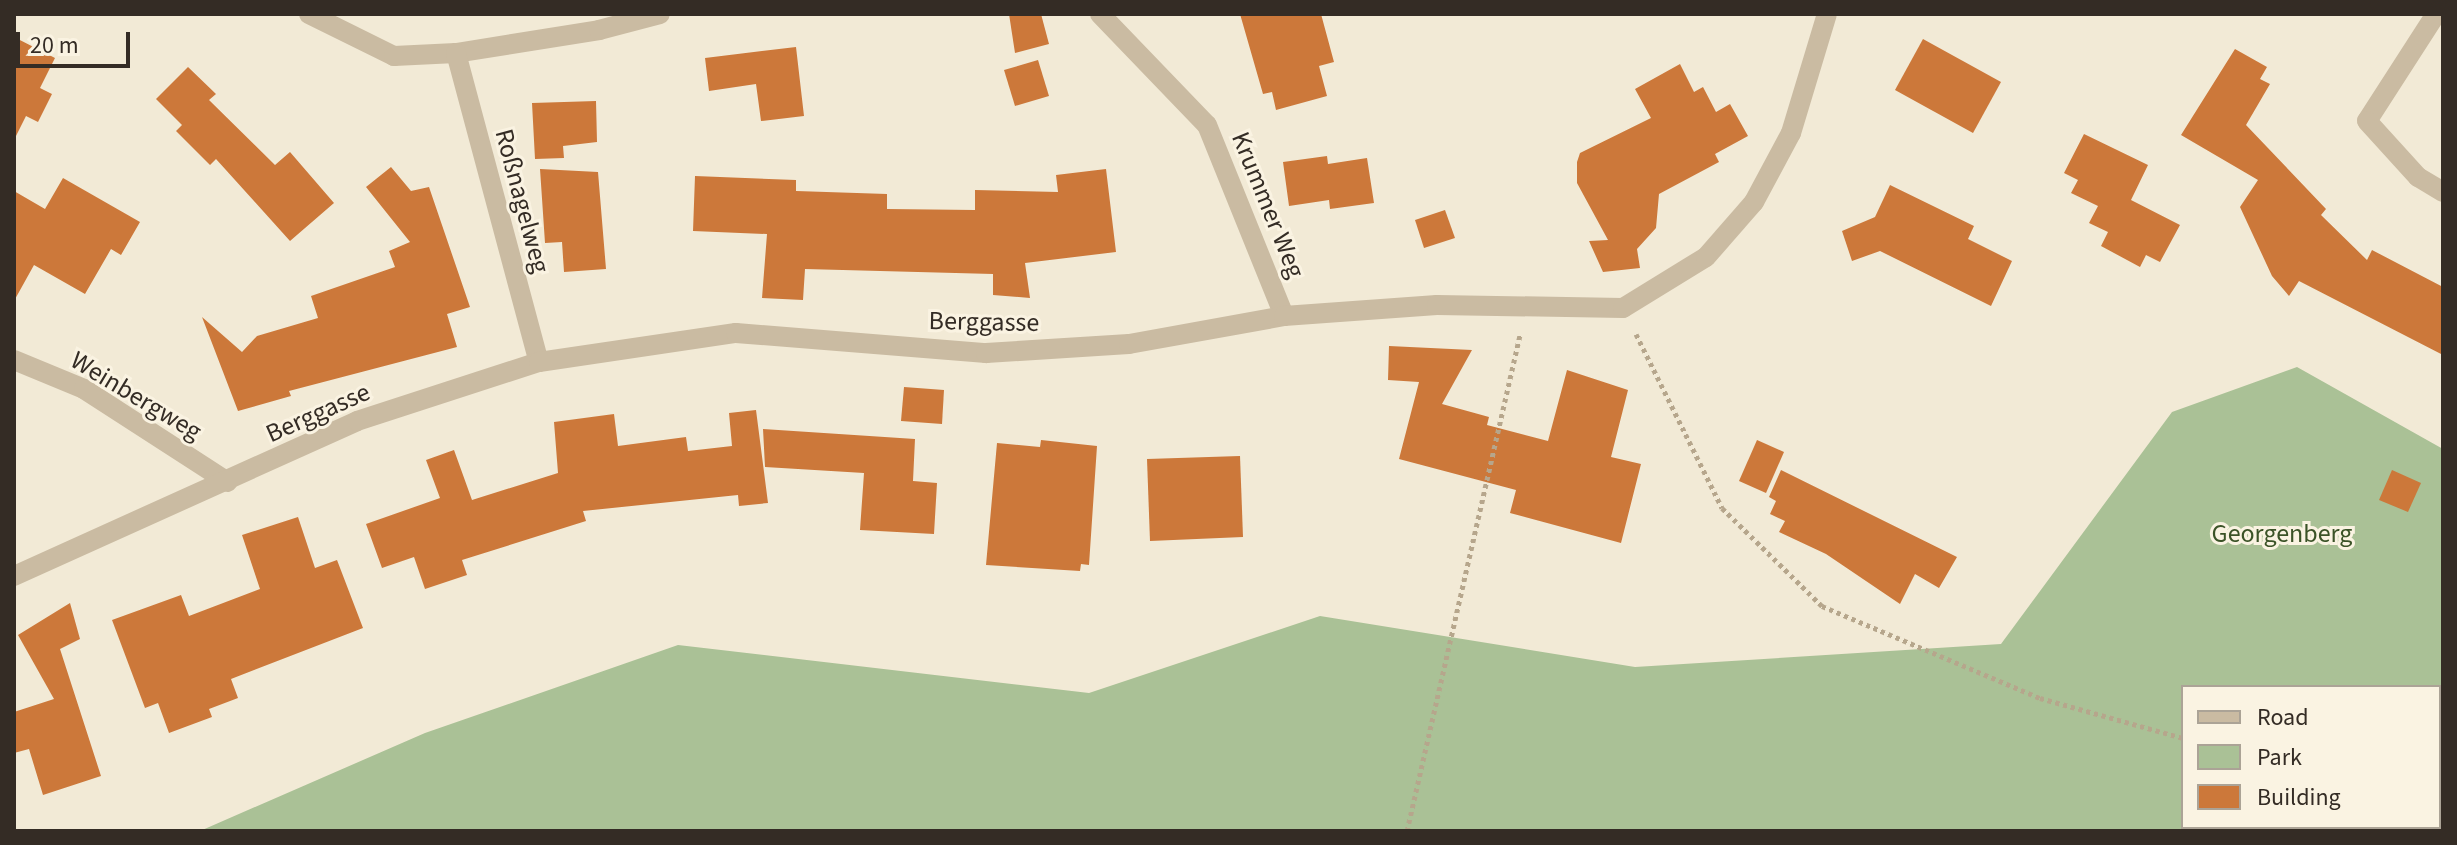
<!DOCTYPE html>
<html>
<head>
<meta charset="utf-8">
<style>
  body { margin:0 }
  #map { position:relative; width:2457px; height:845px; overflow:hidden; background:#f2ead6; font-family:"Source Sans 3",sans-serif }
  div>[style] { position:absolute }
  .green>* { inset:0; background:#aac196 }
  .building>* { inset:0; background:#cc783a }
  .path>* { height:5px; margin-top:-2.5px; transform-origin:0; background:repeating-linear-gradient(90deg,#b6a68c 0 4px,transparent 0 8px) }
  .minor>* { height:20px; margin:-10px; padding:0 10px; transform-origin:10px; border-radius:10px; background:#cabba2 }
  span { translate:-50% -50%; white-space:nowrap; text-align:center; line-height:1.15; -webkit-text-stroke:6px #faf3e2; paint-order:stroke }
  .street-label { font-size:26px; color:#342c25 }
  .park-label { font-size:26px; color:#3b5327 }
  .frame { position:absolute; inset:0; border:16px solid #342c25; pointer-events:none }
  .legend { position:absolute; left:2181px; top:685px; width:260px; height:144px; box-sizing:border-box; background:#faf3e2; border:2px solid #aba396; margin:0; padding:10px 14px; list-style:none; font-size:24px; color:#342c25 }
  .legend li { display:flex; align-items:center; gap:16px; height:40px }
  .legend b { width:40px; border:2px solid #aba396 }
  .scale { position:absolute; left:16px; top:32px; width:114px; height:36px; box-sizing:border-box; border:4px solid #342c25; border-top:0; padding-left:10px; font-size:24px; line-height:28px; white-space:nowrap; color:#342c25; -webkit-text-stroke:6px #faf3e2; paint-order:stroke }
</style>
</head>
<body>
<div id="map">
  <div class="green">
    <i style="clip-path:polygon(evenodd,2297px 367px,2443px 449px,2443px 831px,200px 831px,425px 733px,678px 645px,1089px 693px,1320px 616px,1635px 667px,2001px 644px,2172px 412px,2297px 367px,2183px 687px,2439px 687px,2439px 827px,2183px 827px,2183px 687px)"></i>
  </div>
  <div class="building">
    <i style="clip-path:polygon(1009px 14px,1041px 14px,1049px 44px,1015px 53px)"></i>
    <i style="clip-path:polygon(1240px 14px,1321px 14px,1334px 62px,1319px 66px,1327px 96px,1276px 110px,1272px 92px,1263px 94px)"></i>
    <i style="clip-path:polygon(14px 37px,55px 58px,40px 88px,52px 94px,38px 122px,26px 116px,14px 140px)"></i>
    <i style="clip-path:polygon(1923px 39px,2001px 82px,1973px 133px,1895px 90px)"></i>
    <i style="clip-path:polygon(796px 47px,804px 116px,761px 121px,756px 84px,709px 91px,705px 58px)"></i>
    <i style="clip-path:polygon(2235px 49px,2267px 67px,2260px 79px,2270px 84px,2246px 125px,2326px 209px,2321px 215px,2367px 260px,2372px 250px,2443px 287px,2443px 355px,2299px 281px,2289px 296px,2272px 276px,2240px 207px,2258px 180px,2181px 135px)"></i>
    <i style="clip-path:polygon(1038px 60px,1049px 96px,1015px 106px,1004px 70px)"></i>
    <i style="clip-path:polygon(1680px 64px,1694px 92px,1703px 87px,1716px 112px,1730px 104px,1748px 136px,1715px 154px,1719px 162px,1659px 194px,1656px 228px,1637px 249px,1640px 268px,1603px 272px,1589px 241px,1608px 240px,1577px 183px,1577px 162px,1580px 153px,1651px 118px,1635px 89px)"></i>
    <i style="clip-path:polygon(188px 67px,216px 94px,209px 100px,275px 165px,290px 152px,334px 203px,290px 241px,216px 159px,210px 165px,176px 131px,182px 125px,156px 99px)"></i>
    <i style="clip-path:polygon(596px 101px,597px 142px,563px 146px,564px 158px,535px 159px,532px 103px)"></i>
    <i style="clip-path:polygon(2084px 134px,2148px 165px,2131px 200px,2180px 225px,2160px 262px,2146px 255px,2140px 267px,2101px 246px,2108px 232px,2089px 223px,2098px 206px,2071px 193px,2078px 180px,2064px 173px)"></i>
    <i style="clip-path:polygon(1327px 156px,1328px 164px,1367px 158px,1374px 203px,1330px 209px,1329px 200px,1289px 206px,1283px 162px)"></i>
    <i style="clip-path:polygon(391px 167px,411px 191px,429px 187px,470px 307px,447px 314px,457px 347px,289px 391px,291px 396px,238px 411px,202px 317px,242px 352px,257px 336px,318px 318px,311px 296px,395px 267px,389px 251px,410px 242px,366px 187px)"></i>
    <i style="clip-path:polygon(540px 169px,598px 172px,606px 269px,564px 272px,562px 242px,545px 243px)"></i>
    <i style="clip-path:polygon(1106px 169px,1116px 252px,1025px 263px,1030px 298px,993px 295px,993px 274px,805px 269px,803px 300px,762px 298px,767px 234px,693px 231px,695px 176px,796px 180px,796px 191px,887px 194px,887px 209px,975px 210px,975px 190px,1058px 192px,1056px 175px)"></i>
    <i style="clip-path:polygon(63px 178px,140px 222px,121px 255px,111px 249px,85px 294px,34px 265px,14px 301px,14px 191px,45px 209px)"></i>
    <i style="clip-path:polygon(1890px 185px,1974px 226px,1968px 239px,2012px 261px,1991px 306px,1880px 251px,1852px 261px,1842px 231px,1875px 217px)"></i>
    <i style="clip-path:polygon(1445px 210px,1455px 238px,1424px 248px,1415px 220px)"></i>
    <i style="clip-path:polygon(1389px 346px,1472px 350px,1442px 404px,1489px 417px,1487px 425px,1548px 441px,1567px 370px,1628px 390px,1611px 457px,1641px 464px,1621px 543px,1510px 513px,1516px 490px,1399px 459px,1419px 382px,1388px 380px)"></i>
    <i style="clip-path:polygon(904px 387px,944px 390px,942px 424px,901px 421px)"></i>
    <i style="clip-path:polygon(756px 410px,768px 503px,739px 506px,738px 495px,583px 511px,586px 521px,462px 560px,467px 575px,425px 589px,414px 557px,382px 568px,366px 524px,440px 498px,426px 460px,454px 450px,472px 500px,558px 473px,554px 422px,614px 414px,618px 446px,686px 437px,688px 451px,732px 446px,729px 413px)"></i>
    <i style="clip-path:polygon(763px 429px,915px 439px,913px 481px,937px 483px,934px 534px,860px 530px,864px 473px,765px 467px)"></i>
    <i style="clip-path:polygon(1041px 440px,1097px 446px,1089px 565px,1081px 564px,1080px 571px,986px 565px,997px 443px,1040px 447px)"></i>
    <i style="clip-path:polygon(1757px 440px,1784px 452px,1766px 493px,1739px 481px)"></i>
    <i style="clip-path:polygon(1240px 456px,1243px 537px,1150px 541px,1147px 459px)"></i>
    <i style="clip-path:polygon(1781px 470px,1957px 557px,1939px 588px,1915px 574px,1900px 604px,1826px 554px,1779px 532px,1785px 521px,1770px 514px,1776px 501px,1769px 497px)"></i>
    <i style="clip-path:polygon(2392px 470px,2421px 483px,2408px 512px,2379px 500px)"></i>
    <i style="clip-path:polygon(298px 517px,315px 568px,337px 560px,363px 628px,231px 679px,238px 698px,209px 709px,212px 717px,169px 733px,158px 703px,145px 708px,112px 620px,181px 595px,189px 616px,260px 589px,242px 535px)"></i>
    <i style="clip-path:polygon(70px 603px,80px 639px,60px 649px,101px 776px,43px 795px,29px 749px,14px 753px,14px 712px,54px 699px,18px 635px)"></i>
  </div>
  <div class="path">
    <i style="left:1636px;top:334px;width:194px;rotate:63.7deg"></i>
    <i style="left:1722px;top:508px;width:140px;rotate:44.4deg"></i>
    <i style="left:1822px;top:606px;width:237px;rotate:22.9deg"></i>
    <i style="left:2040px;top:698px;width:148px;rotate:15.6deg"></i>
    <i style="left:2421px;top:827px;width:10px;rotate:24deg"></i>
    <i style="left:1407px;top:831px;width:509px;rotate:-77.17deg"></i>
  </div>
  <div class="minor">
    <i style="left:309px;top:14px;width:95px;rotate:26.3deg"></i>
    <i style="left:394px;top:56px;width:62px;rotate:-2.8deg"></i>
    <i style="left:456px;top:53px;width:145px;rotate:-9.1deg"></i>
    <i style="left:599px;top:30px;width:63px;rotate:-14.7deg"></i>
    <i style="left:1100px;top:14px;width:154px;rotate:46.1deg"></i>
    <i style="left:1207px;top:125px;width:206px;rotate:68deg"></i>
    <i style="left:2436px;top:14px;width:127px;rotate:122.8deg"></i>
    <i style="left:2367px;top:121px;width:76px;rotate:47.7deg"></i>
    <i style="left:2418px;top:177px;width:29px;rotate:31deg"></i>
    <i style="left:456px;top:53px;width:320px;rotate:75deg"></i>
    <i style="left:14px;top:360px;width:76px;rotate:22.5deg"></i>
    <i style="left:84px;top:389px;width:171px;rotate:32.9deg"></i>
    <i style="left:14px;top:576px;width:376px;rotate:-24.3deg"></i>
    <i style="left:357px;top:421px;width:191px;rotate:-18deg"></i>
    <i style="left:539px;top:362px;width:199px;rotate:-8.4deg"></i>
    <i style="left:736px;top:333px;width:251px;rotate:4.6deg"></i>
    <i style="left:986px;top:353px;width:143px;rotate:-3.6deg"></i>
    <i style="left:1129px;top:344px;width:158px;rotate:-10.2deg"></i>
    <i style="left:1284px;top:316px;width:153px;rotate:-4.1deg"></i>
    <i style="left:1437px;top:305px;width:186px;rotate:0.9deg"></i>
    <i style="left:1623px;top:308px;width:97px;rotate:-31.6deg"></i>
    <i style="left:1706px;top:257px;width:73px;rotate:-48.9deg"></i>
    <i style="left:1754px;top:202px;width:78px;rotate:-61.8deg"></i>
    <i style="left:1791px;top:133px;width:124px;rotate:-73.2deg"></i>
  </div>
  <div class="street-label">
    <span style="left:522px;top:201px;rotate:75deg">Roßnagelweg</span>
    <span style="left:1268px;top:205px;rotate:68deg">Krummer Weg</span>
    <span style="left:984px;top:322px;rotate:1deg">Berggasse</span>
    <span style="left:136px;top:396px;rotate:31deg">Weinbergweg</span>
    <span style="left:318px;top:413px;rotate:-24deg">Berggasse</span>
  </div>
  <div class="park-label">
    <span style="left:2282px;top:534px">Georgenberg</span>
  </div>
  <div class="frame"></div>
  <ul class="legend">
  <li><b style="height:10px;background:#cabba2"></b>Road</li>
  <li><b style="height:22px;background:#aac196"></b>Park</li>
  <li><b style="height:22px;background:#cc783a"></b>Building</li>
  </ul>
  <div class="scale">20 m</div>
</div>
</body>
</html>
